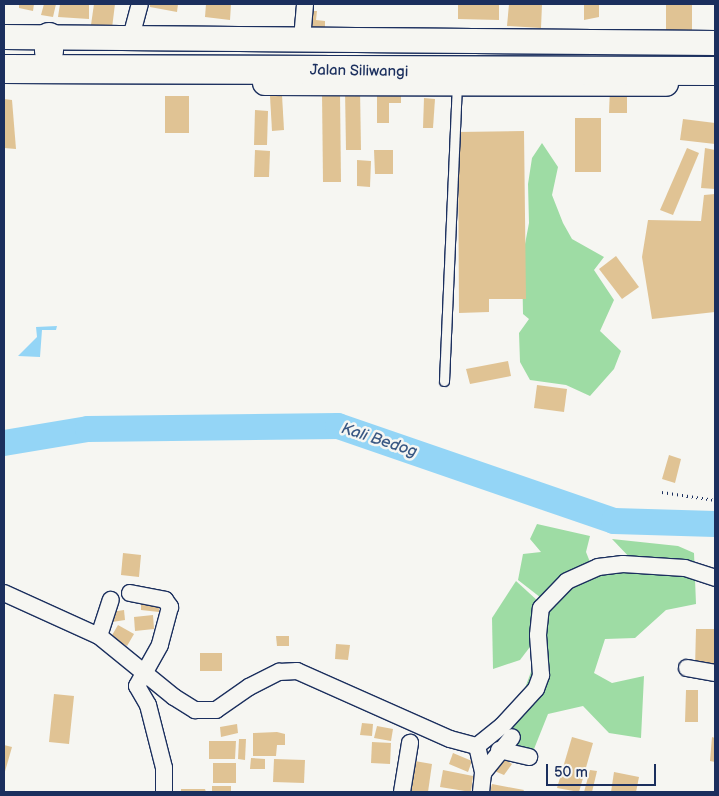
<!DOCTYPE html>
<html>
<head>
<meta charset="utf-8">
<style>
  body { margin:0 }
  #map { position:relative; width:719px; height:796px; overflow:hidden; background:#f6f6f2; font-family:"Balsamiq Sans",sans-serif }
  div>[style] { position:absolute }
  .green>* { inset:0; background:#9edca4 }
  .water>* { inset:0; background:#94d5f6 }
  .river>* { height:26px; margin:-13px; padding:0 13px; transform-origin:13px; border-radius:13px; background:#94d5f6 }
  .building>* { inset:0; background:#e0c394 }
  .path>* { height:2.5px; margin-top:-1.25px; transform-origin:0; background:repeating-linear-gradient(90deg,#1b2f5e 0 1px,transparent 0 5px) }
  .roads { filter:drop-shadow(1px 0 #1b2f5e) drop-shadow(-1px 0 #1b2f5e) drop-shadow(0 1px #1b2f5e) drop-shadow(0 -1px #1b2f5e) }
  .lane>* { height:9px; margin:-4.5px; padding:0 4.5px; transform-origin:4.5px; border-radius:4.5px; background:#f6f6f2 }
  .street>* { height:16px; margin:-8px; padding:0 8px; transform-origin:8px; border-radius:8px; background:#f6f6f2 }
  .secondary>* { height:24px; margin:-12px; padding:0 12px; transform-origin:12px; border-radius:12px; background:#f6f6f2 }
  .highway>* { height:28px; margin:-14px; padding:0 14px; transform-origin:14px; border-radius:14px; background:#f6f6f2 }
  span { translate:-50% -50%; white-space:nowrap; text-align:center; line-height:1.15; -webkit-text-stroke:5px #f6f6f2; paint-order:stroke }
  .street-label { font-size:15px; color:#1b2f5e }
  .water-label { font-size:16px; color:#395884; font-style:italic }
  .frame { position:absolute; inset:0; border:5px solid #1b2f5e; pointer-events:none }
  .scale { position:absolute; left:546px; top:764px; width:110px; height:22px; box-sizing:border-box; border:2px solid #1b2f5e; border-top:0; padding-left:6px; font-size:15px; line-height:18px; white-space:nowrap; color:#1b2f5e; -webkit-text-stroke:4px #f6f6f2; paint-order:stroke }
</style>
</head>
<body>
<div id="map">
  <div class="green">
    <i style="clip-path:polygon(542px 143px,558px 167px,552px 195px,563px 223px,572px 239px,604px 257px,594px 270px,614px 300px,600px 331px,621px 351px,614px 369px,590px 396px,566px 385px,530px 380px,520px 362px,519px 333px,529px 319px,523px 314px,522px 260px,529px 223px,528px 184px,532px 158px)"></i>
    <i style="clip-path:polygon(537px 524px,590px 536px,586px 552px,592px 567px,633px 561px,612px 539px,678px 546px,694px 553px,696px 604px,666px 610px,635px 638px,605px 639px,594px 673px,612px 683px,644px 676px,641px 738px,609px 733px,583px 706px,548px 714px,534px 749px,504px 748px,496px 740px,521px 699px,535px 661px,545px 601px,518px 580px,523px 554px,541px 552px,530px 539px)"></i>
    <i style="clip-path:polygon(516px 581px,539px 602px,536px 639px,520px 660px,493px 669px,492px 618px)"></i>
  </div>
  <div class="water">
    <i style="clip-path:polygon(57px 326px,56px 330px,42px 330px,40px 357px,18px 356px,37px 337px,36px 327px)"></i>
  </div>
  <div class="river">
    <i style="left:4px;top:443px;width:85px;rotate:-9.5deg"></i>
    <i style="left:88px;top:429px;width:250px;rotate:-0.7deg"></i>
    <i style="left:338px;top:426px;width:292px;rotate:19deg"></i>
    <i style="left:614px;top:521px;width:101px;rotate:1.7deg"></i>
  </div>
  <div class="building">
    <i style="clip-path:polygon(19px 4px,34px 4px,33px 11px,19px 8px)"></i>
    <i style="clip-path:polygon(44px 4px,56px 4px,53px 17px,41px 15px)"></i>
    <i style="clip-path:polygon(60px 4px,89px 4px,89px 19px,58px 17px)"></i>
    <i style="clip-path:polygon(94px 4px,115px 4px,112px 28px,91px 25px)"></i>
    <i style="clip-path:polygon(150px 4px,178px 4px,177px 12px,150px 7px)"></i>
    <i style="clip-path:polygon(206px 4px,231px 4px,230px 20px,205px 17px)"></i>
    <i style="clip-path:polygon(458px 4px,499px 4px,499px 20px,458px 19px)"></i>
    <i style="clip-path:polygon(509px 4px,542px 4px,541px 28px,507px 26px)"></i>
    <i style="clip-path:polygon(584px 4px,599px 4px,599px 17px,584px 20px)"></i>
    <i style="clip-path:polygon(666px 4px,692px 4px,692px 34px,666px 35px)"></i>
    <i style="clip-path:polygon(308px 11px,317px 11px,316px 20px,325px 21px,325px 30px,308px 30px)"></i>
    <i style="clip-path:polygon(610px 88px,627px 89px,627px 113px,609px 113px)"></i>
    <i style="clip-path:polygon(345px 89px,360px 89px,361px 150px,346px 150px)"></i>
    <i style="clip-path:polygon(377px 90px,401px 90px,401px 103px,389px 103px,389px 123px,377px 123px)"></i>
    <i style="clip-path:polygon(322px 93px,340px 93px,341px 182px,323px 182px)"></i>
    <i style="clip-path:polygon(282px 95px,284px 130px,272px 131px,270px 96px)"></i>
    <i style="clip-path:polygon(165px 96px,189px 96px,189px 133px,165px 133px)"></i>
    <i style="clip-path:polygon(424px 98px,435px 99px,433px 128px,423px 128px)"></i>
    <i style="clip-path:polygon(4px 99px,12px 100px,16px 149px,4px 148px)"></i>
    <i style="clip-path:polygon(255px 110px,268px 111px,267px 145px,254px 145px)"></i>
    <i style="clip-path:polygon(575px 118px,601px 118px,601px 172px,575px 172px)"></i>
    <i style="clip-path:polygon(683px 119px,715px 123px,715px 144px,680px 140px)"></i>
    <i style="clip-path:polygon(524px 131px,526px 299px,489px 299px,489px 312px,459px 313px,458px 132px)"></i>
    <i style="clip-path:polygon(687px 148px,699px 153px,673px 215px,660px 210px)"></i>
    <i style="clip-path:polygon(705px 148px,715px 150px,715px 189px,701px 188px)"></i>
    <i style="clip-path:polygon(255px 150px,270px 151px,269px 177px,254px 177px)"></i>
    <i style="clip-path:polygon(374px 150px,393px 150px,393px 174px,375px 174px)"></i>
    <i style="clip-path:polygon(357px 160px,371px 161px,370px 187px,357px 186px)"></i>
    <i style="clip-path:polygon(715px 194px,715px 312px,652px 319px,642px 257px,648px 220px,701px 221px,704px 195px)"></i>
    <i style="clip-path:polygon(616px 256px,639px 287px,622px 299px,599px 269px)"></i>
    <i style="clip-path:polygon(508px 361px,511px 376px,470px 384px,466px 369px)"></i>
    <i style="clip-path:polygon(537px 385px,567px 389px,564px 412px,534px 408px)"></i>
    <i style="clip-path:polygon(669px 455px,681px 459px,675px 483px,662px 479px)"></i>
    <i style="clip-path:polygon(123px 553px,141px 555px,139px 577px,121px 575px)"></i>
    <i style="clip-path:polygon(141px 600px,159px 602px,159px 612px,141px 610px)"></i>
    <i style="clip-path:polygon(124px 610px,125px 620px,112px 622px,111px 612px)"></i>
    <i style="clip-path:polygon(153px 615px,154px 629px,135px 631px,134px 617px)"></i>
    <i style="clip-path:polygon(118px 625px,134px 634px,127px 646px,111px 637px)"></i>
    <i style="clip-path:polygon(696px 629px,715px 629px,715px 668px,695px 668px)"></i>
    <i style="clip-path:polygon(276px 636px,289px 636px,289px 646px,277px 646px)"></i>
    <i style="clip-path:polygon(336px 644px,350px 645px,348px 660px,335px 659px)"></i>
    <i style="clip-path:polygon(200px 653px,222px 653px,222px 671px,200px 671px)"></i>
    <i style="clip-path:polygon(686px 690px,698px 690px,698px 722px,685px 722px)"></i>
    <i style="clip-path:polygon(54px 694px,74px 696px,69px 744px,49px 742px)"></i>
    <i style="clip-path:polygon(362px 723px,373px 724px,372px 736px,360px 735px)"></i>
    <i style="clip-path:polygon(237px 724px,238px 733px,221px 737px,220px 727px)"></i>
    <i style="clip-path:polygon(377px 726px,393px 729px,391px 741px,374px 738px)"></i>
    <i style="clip-path:polygon(277px 732px,285px 734px,285px 745px,277px 745px,276px 756px,253px 756px,253px 733px)"></i>
    <i style="clip-path:polygon(572px 737px,593px 743px,579px 792px,557px 788px)"></i>
    <i style="clip-path:polygon(712px 737px,715px 738px,715px 762px,710px 761px)"></i>
    <i style="clip-path:polygon(239px 739px,246px 739px,245px 760px,238px 759px)"></i>
    <i style="clip-path:polygon(209px 741px,236px 741px,235px 759px,209px 759px)"></i>
    <i style="clip-path:polygon(372px 742px,391px 743px,390px 764px,371px 763px)"></i>
    <i style="clip-path:polygon(4px 745px,12px 747px,4px 775px)"></i>
    <i style="clip-path:polygon(453px 753px,472px 761px,468px 772px,449px 764px)"></i>
    <i style="clip-path:polygon(499px 755px,512px 764px,504px 775px,492px 770px)"></i>
    <i style="clip-path:polygon(251px 758px,265px 759px,265px 769px,250px 769px)"></i>
    <i style="clip-path:polygon(274px 759px,305px 760px,304px 783px,273px 782px)"></i>
    <i style="clip-path:polygon(409px 760px,432px 764px,428px 792px,404px 792px)"></i>
    <i style="clip-path:polygon(213px 763px,236px 763px,236px 783px,213px 783px)"></i>
    <i style="clip-path:polygon(443px 770px,473px 776px,471px 792px,440px 787px)"></i>
    <i style="clip-path:polygon(590px 770px,597px 771px,592px 792px,584px 792px)"></i>
    <i style="clip-path:polygon(614px 772px,639px 777px,636px 792px,611px 792px)"></i>
    <i style="clip-path:polygon(492px 784px,524px 790px,523px 792px,490px 792px)"></i>
    <i style="clip-path:polygon(212px 786px,231px 786px,231px 792px,212px 792px)"></i>
    <i style="clip-path:polygon(181px 789px,205px 789px,206px 792px,181px 792px)"></i>
  </div>
  <div class="path">
    <i style="left:662px;top:492px;width:54px;rotate:8.6deg"></i>
  </div>
  <div class="roads">
    <div class="lane">
      <i style="left:444px;top:381px;width:297px;rotate:-87.5deg"></i>
    </div>
    <div class="street">
      <i style="left:131px;top:37px;width:34px;rotate:-75deg"></i>
      <i style="left:302px;top:39px;width:35px;rotate:-85deg"></i>
      <i style="left:4px;top:593px;width:104px;rotate:24.4deg"></i>
      <i style="left:99px;top:636px;width:97px;rotate:39.1deg"></i>
      <i style="left:174px;top:697px;width:25px;rotate:32deg"></i>
      <i style="left:195px;top:710px;width:21px"></i>
      <i style="left:216px;top:710px;width:40px;rotate:-34.9deg"></i>
      <i style="left:249px;top:687px;width:34px;rotate:-27deg"></i>
      <i style="left:279px;top:672px;width:18px;rotate:-3deg"></i>
      <i style="left:297px;top:671px;width:167px;rotate:24deg"></i>
      <i style="left:450px;top:739px;width:28px;rotate:15deg"></i>
      <i style="left:477px;top:746px;width:32px;rotate:-39deg"></i>
      <i style="left:502px;top:726px;width:50px;rotate:-47.4deg"></i>
      <i style="left:536px;top:689px;width:15px;rotate:-70deg"></i>
      <i style="left:541px;top:675px;width:40px;rotate:-94.3deg"></i>
      <i style="left:538px;top:635px;width:27px;rotate:-84deg"></i>
      <i style="left:541px;top:608px;width:37px;rotate:-46deg"></i>
      <i style="left:567px;top:581px;width:34px;rotate:-24deg"></i>
      <i style="left:598px;top:567px;width:25px;rotate:-7deg"></i>
      <i style="left:623px;top:564px;width:62px;rotate:3.7deg"></i>
      <i style="left:685px;top:568px;width:32px;rotate:18deg"></i>
      <i style="left:130px;top:593px;width:36px;rotate:11deg"></i>
      <i style="left:165px;top:600px;width:9px;rotate:54deg"></i>
      <i style="left:170px;top:607px;width:39px;rotate:105deg"></i>
      <i style="left:160px;top:645px;width:47px;rotate:119.3deg"></i>
      <i style="left:137px;top:686px;width:22px;rotate:60deg"></i>
      <i style="left:148px;top:705px;width:65px;rotate:75.7deg"></i>
      <i style="left:164px;top:768px;width:24px;rotate:90deg"></i>
      <i style="left:99px;top:636px;width:38px;rotate:-72deg"></i>
      <i style="left:687px;top:668px;width:28px;rotate:10deg"></i>
      <i style="left:477px;top:746px;width:28px;rotate:77deg"></i>
      <i style="left:483px;top:773px;width:19px;rotate:96deg"></i>
      <i style="left:499px;top:750px;width:31px;rotate:13deg"></i>
      <i style="left:483px;top:773px;width:46px;rotate:-51.1deg"></i>
      <i style="left:402px;top:792px;width:50px;rotate:-80.7deg"></i>
    </div>
    <div class="secondary">
      <i style="left:4px;top:37px;width:711px;rotate:0.48deg"></i>
      <i style="left:265px;top:83px;width:401px;rotate:0.1deg"></i>
    </div>
    <div class="highway">
      <i style="left:49px;top:51px;width:14px;rotate:-90deg"></i>
      <i style="left:4px;top:69px;width:711px;rotate:0.16deg"></i>
    </div>
  </div>
  <div class="street-label">
    <span style="left:359px;top:71px;rotate:1deg">Jalan Siliwangi</span>
  </div>
  <div class="water-label">
    <span style="left:379px;top:441px;rotate:18deg">Kali Bedog</span>
  </div>
  <div class="frame"></div>
  <div class="scale">50 m</div>
</div>
</body>
</html>
